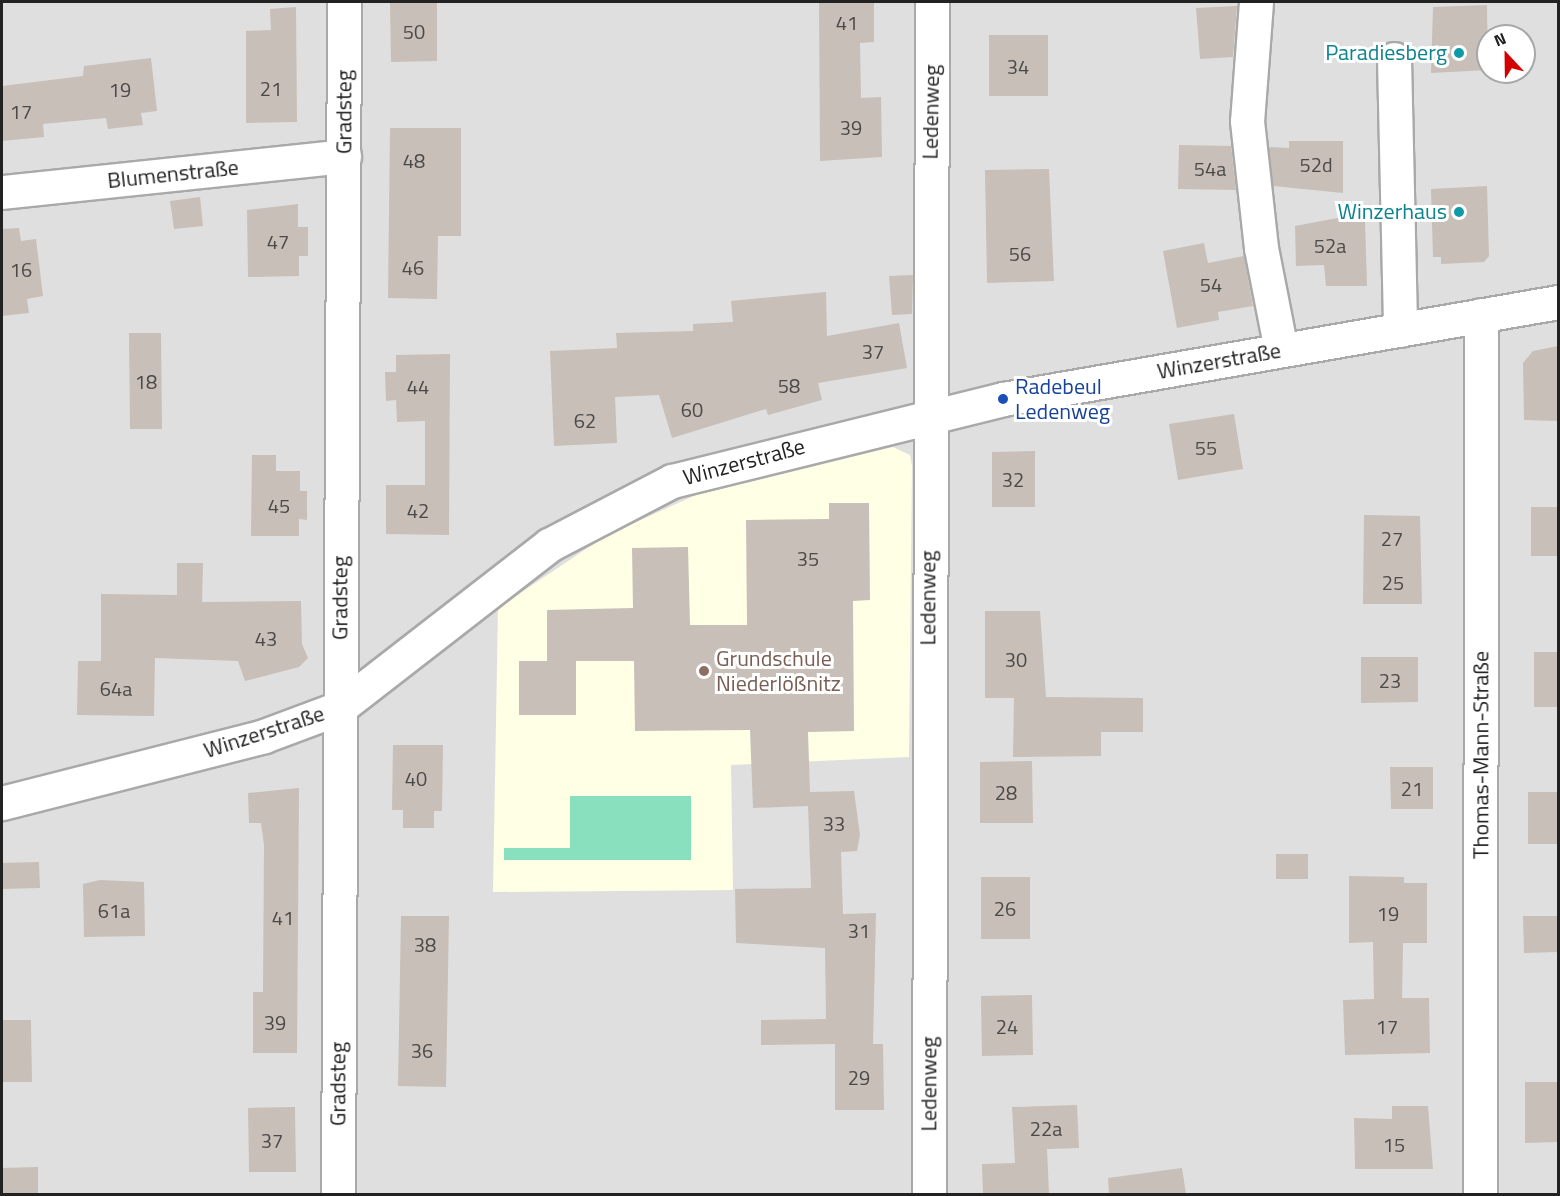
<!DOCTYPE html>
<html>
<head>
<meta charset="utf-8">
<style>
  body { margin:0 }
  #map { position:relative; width:1560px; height:1196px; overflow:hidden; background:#f2efe9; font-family:"Titillium Web",sans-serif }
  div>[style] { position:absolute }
  .residential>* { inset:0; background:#e0dfdf }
  .education>* { inset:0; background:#ffffe5 }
  .pitch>* { inset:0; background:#88e0be }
  .building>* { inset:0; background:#c7bfb8 }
  .roads { filter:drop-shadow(2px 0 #a9a9a9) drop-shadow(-2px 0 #a9a9a9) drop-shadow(0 2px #a9a9a9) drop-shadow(0 -2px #a9a9a9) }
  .minor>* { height:33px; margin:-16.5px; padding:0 16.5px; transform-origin:16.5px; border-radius:16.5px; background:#fff }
  .dots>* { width:16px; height:16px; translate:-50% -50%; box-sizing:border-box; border:3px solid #fff; border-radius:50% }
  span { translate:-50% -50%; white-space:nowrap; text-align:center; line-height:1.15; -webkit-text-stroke:6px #fff; paint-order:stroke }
  .number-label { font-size:20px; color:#4b4948 }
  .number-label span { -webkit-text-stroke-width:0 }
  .culture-label { font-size:22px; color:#0d838f }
  .right { translate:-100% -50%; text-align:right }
  .street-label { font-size:22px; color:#222 }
  .transit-label { font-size:22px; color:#164399 }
  .left { translate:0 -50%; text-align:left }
  .education-label { font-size:22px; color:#785e54 }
  .frame { position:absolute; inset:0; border:3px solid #222; pointer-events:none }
  .north { position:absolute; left:1476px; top:24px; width:60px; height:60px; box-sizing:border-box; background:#fff; border:2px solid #a7a7a7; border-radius:50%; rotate:338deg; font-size:16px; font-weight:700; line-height:24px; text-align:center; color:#222 }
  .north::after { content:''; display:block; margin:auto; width:21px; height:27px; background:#d40000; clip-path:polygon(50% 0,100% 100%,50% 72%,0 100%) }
</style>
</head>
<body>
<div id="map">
  <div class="residential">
    <i style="clip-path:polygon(evenodd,2px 2px,1558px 2px,1558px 1194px,2px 1194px,2px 2px,1488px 36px,1524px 36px,1524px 72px,1488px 72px,1488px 36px)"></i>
  </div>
  <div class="education">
    <i style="clip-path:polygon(893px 447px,910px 455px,912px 466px,909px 757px,731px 765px,733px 890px,493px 892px,498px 608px,607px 535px,696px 495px)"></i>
  </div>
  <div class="pitch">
    <i style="clip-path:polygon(570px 796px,691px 796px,691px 860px,504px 860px,504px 848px,570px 848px)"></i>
  </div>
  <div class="building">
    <i style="clip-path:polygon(390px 2px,437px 2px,437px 61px,391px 62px)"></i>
    <i style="clip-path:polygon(819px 2px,874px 2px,874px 42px,860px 43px,861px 98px,881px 97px,882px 157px,820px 161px)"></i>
    <i style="clip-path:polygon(1487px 5px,1488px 70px,1431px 73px,1433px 7px)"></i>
    <i style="clip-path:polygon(1237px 6px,1233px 57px,1200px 59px,1196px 8px)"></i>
    <i style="clip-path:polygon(296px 7px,297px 122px,246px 123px,246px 31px,271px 30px,270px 9px)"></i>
    <i style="clip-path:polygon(989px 35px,1048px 35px,1048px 96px,989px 96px)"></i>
    <i style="clip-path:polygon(151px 58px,157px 111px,141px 113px,143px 125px,108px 129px,106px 118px,43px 124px,44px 137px,2px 141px,2px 86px,83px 76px,84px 66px)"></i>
    <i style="clip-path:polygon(390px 128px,461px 128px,461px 236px,438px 236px,437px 299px,388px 298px)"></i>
    <i style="clip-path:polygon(1289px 141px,1343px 141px,1343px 193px,1273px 186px,1269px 147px,1289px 148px)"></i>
    <i style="clip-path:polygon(1179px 145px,1231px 146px,1236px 190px,1178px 189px)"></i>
    <i style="clip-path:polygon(1049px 169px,1054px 281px,987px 283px,985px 170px)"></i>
    <i style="clip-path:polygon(1487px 186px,1489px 256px,1484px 262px,1441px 264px,1441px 257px,1433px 257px,1431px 189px)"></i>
    <i style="clip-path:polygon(200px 197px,203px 226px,174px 229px,170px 201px)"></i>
    <i style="clip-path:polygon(298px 204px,298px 227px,308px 227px,308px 256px,299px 256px,299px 276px,248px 277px,247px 210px)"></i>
    <i style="clip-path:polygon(1343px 217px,1343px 222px,1365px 221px,1367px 286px,1326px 286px,1324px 265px,1296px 266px,1295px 226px)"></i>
    <i style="clip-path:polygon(19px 228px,21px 241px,36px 239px,43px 296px,27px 299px,29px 313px,2px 316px,2px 229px)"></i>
    <i style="clip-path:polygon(1204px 243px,1208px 263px,1244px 256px,1253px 306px,1218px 312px,1219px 320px,1177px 328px,1163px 251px)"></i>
    <i style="clip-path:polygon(913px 275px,912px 314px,892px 315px,889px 276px)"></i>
    <i style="clip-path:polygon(826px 292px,827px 336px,899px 323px,907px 368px,818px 383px,822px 400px,768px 415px,766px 409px,672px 438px,659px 395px,615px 397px,617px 443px,554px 446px,550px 351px,617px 348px,616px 333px,693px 331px,693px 324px,733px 322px,731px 301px)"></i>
    <i style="clip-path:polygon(129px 333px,161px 333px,162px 429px,130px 429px)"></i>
    <i style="clip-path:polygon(1558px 346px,1558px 421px,1524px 420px,1523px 363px,1533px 351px)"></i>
    <i style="clip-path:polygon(450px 354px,449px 535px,386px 534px,386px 485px,425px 485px,425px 421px,397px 422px,396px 400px,386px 401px,385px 372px,396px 372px,396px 355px)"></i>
    <i style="clip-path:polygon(1234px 414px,1243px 469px,1178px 480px,1169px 424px)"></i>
    <i style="clip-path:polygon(1035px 451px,1035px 507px,992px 507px,992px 452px)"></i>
    <i style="clip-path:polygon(252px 455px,276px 455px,276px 471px,300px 471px,300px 491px,307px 491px,307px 520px,299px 519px,299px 536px,251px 536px)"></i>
    <i style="clip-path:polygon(829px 503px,869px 503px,870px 600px,853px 601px,854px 731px,808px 732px,810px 792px,854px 791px,860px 835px,857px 851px,841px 852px,843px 914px,876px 913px,873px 1044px,883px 1044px,884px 1110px,835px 1110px,835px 1044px,761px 1045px,761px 1020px,826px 1019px,825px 948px,736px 943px,735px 889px,811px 888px,808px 806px,753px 808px,750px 730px,635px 731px,634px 661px,576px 661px,576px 715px,519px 715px,519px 661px,547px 661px,547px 610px,633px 608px,632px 548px,688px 547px,690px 625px,747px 625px,746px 520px,829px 519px)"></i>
    <i style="clip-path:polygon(1531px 507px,1558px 507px,1558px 556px,1531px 556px)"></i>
    <i style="clip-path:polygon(1364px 515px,1420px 516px,1422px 604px,1363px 604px)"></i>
    <i style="clip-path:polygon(177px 563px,203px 563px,202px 602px,301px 601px,302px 644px,308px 658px,299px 667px,245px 681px,238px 661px,155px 658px,154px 716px,77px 715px,78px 661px,101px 661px,101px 594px,177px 595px)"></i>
    <i style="clip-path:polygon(985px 611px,1040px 611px,1046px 697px,1143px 698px,1143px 732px,1101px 732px,1101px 756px,1013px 757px,1014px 698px,985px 698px)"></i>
    <i style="clip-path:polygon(1534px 652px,1558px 652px,1558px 707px,1534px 707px)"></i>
    <i style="clip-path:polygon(1361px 657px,1418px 657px,1418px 702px,1361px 703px)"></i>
    <i style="clip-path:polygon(393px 745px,443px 745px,442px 811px,434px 811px,434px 828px,403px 828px,403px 810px,392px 810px)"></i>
    <i style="clip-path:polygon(1032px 761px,1033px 823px,980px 823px,980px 762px)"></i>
    <i style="clip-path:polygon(1390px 767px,1433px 767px,1433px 809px,1391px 809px)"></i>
    <i style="clip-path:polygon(299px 788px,297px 1053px,253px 1053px,253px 992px,263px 992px,264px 845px,261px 823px,249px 823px,248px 793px)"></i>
    <i style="clip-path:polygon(1528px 792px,1558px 792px,1558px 844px,1528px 844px)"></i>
    <i style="clip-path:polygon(1276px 854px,1308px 854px,1308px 879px,1276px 879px)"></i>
    <i style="clip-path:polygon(39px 862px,40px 888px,2px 889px,2px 863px)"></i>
    <i style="clip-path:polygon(1349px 876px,1404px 877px,1404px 883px,1427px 883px,1427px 943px,1403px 943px,1402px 998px,1429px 998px,1430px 1053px,1345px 1055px,1343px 1000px,1374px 999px,1373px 942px,1349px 943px)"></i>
    <i style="clip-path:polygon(981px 877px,1030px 877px,1030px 939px,981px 939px)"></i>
    <i style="clip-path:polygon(100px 880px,144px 882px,145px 936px,84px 937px,83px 884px)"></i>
    <i style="clip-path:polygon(401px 916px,449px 916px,446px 1087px,398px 1086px)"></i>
    <i style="clip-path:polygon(1523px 916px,1558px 916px,1558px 952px,1524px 953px)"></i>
    <i style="clip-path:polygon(1032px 995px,1033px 1055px,982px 1056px,981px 996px)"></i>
    <i style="clip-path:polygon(2px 1020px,31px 1020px,32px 1082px,2px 1082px)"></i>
    <i style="clip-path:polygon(1525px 1082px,1558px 1082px,1558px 1142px,1525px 1143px)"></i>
    <i style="clip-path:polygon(1077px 1105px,1079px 1148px,1047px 1149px,1049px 1194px,983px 1194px,982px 1164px,1015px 1163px,1012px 1107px)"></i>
    <i style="clip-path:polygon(1392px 1106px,1428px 1106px,1433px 1169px,1355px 1169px,1354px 1118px,1392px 1119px)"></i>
    <i style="clip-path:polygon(295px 1107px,296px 1172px,249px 1172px,248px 1108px)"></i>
    <i style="clip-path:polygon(38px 1167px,38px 1194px,2px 1194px,2px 1168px)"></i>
    <i style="clip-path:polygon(1182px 1168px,1186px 1194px,1109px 1194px,1108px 1178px)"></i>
  </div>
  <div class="roads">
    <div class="minor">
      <i style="left:1256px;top:2px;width:119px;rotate:94.3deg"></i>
      <i style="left:1247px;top:121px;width:128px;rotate:83.7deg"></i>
      <i style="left:1261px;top:248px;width:104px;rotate:78.9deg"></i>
      <i style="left:1394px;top:59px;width:271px;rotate:88.7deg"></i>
      <i style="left:2px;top:192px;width:344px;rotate:-6deg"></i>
      <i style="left:2px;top:803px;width:270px;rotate:-14.3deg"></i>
      <i style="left:264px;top:736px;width:80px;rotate:-20.5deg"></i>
      <i style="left:339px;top:708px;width:266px;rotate:-37.8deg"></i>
      <i style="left:549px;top:545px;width:139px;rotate:-27.5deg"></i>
      <i style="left:672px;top:481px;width:341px;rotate:-13.9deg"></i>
      <i style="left:1003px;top:399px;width:563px;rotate:-9.91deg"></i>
      <i style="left:338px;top:1194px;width:1192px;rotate:-89.71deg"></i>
      <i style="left:929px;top:1194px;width:1192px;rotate:-89.86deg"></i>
      <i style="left:1480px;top:1194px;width:879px;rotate:-89.93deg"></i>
    </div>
  </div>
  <div class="dots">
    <i style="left:1459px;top:53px;background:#0f9aa8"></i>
    <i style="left:1459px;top:212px;background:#0f9aa8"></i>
    <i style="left:1003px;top:399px;background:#1a4fb4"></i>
    <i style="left:704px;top:671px;background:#8d6e63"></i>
  </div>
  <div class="number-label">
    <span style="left:847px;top:22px">41</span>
    <span style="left:414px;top:31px">50</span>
    <span style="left:1018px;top:66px">34</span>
    <span style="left:271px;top:88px">21</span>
    <span style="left:120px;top:89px">19</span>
    <span style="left:21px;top:111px">17</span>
    <span style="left:851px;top:127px">39</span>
    <span style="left:414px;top:160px">48</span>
    <span style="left:1316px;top:164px">52d</span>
    <span style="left:1210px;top:168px">54a</span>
    <span style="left:278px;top:241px">47</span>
    <span style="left:1330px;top:245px">52a</span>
    <span style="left:1020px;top:253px">56</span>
    <span style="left:413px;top:267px">46</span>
    <span style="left:21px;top:269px">16</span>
    <span style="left:1211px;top:284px">54</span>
    <span style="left:873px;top:351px">37</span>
    <span style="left:146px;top:381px">18</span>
    <span style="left:789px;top:385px">58</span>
    <span style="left:418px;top:386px">44</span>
    <span style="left:692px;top:409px">60</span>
    <span style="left:585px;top:420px">62</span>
    <span style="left:1206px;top:447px">55</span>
    <span style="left:1013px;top:479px">32</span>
    <span style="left:279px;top:505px">45</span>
    <span style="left:418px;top:510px">42</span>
    <span style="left:1392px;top:538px">27</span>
    <span style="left:808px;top:558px">35</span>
    <span style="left:1393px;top:582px">25</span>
    <span style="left:266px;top:638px">43</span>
    <span style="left:1016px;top:659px">30</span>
    <span style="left:1390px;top:680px">23</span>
    <span style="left:116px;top:688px">64a</span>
    <span style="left:416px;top:778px">40</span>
    <span style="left:1412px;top:788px">21</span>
    <span style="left:1006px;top:792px">28</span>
    <span style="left:834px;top:823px">33</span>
    <span style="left:1005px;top:908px">26</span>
    <span style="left:114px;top:910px">61a</span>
    <span style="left:1388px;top:913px">19</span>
    <span style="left:283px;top:917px">41</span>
    <span style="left:859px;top:930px">31</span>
    <span style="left:425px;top:944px">38</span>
    <span style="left:275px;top:1022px">39</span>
    <span style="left:1007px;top:1026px">24</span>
    <span style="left:1387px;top:1026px">17</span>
    <span style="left:422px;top:1050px">36</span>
    <span style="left:859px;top:1077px">29</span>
    <span style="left:1046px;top:1128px">22a</span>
    <span style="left:272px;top:1140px">37</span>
    <span style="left:1394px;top:1144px">15</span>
  </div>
  <div class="culture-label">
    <span class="right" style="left:1447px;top:53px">Paradiesberg</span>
    <span class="right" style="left:1447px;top:212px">Winzerhaus</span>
  </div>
  <div class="street-label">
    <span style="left:344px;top:112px;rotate:-90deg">Gradsteg</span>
    <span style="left:931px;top:112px;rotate:-89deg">Ledenweg</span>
    <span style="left:173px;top:174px;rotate:-6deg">Blumenstraße</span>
    <span style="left:1219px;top:361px;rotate:-10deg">Winzerstraße</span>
    <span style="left:744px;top:462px;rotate:-15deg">Winzerstraße</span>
    <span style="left:340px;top:598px;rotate:-90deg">Gradsteg</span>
    <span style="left:928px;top:598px;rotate:-90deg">Ledenweg</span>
    <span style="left:264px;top:732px;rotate:-18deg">Winzerstraße</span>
    <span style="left:1481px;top:755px;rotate:-90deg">Thomas-Mann-Straße</span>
    <span style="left:338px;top:1084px;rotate:-90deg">Gradsteg</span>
    <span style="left:929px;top:1084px;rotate:-90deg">Ledenweg</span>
  </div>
  <div class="transit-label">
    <span class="left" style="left:1015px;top:399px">Radebeul<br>Ledenweg</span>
  </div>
  <div class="education-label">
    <span class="left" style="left:716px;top:671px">Grundschule<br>Niederlößnitz</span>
  </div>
  <div class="frame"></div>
  <div class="north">N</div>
</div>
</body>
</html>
